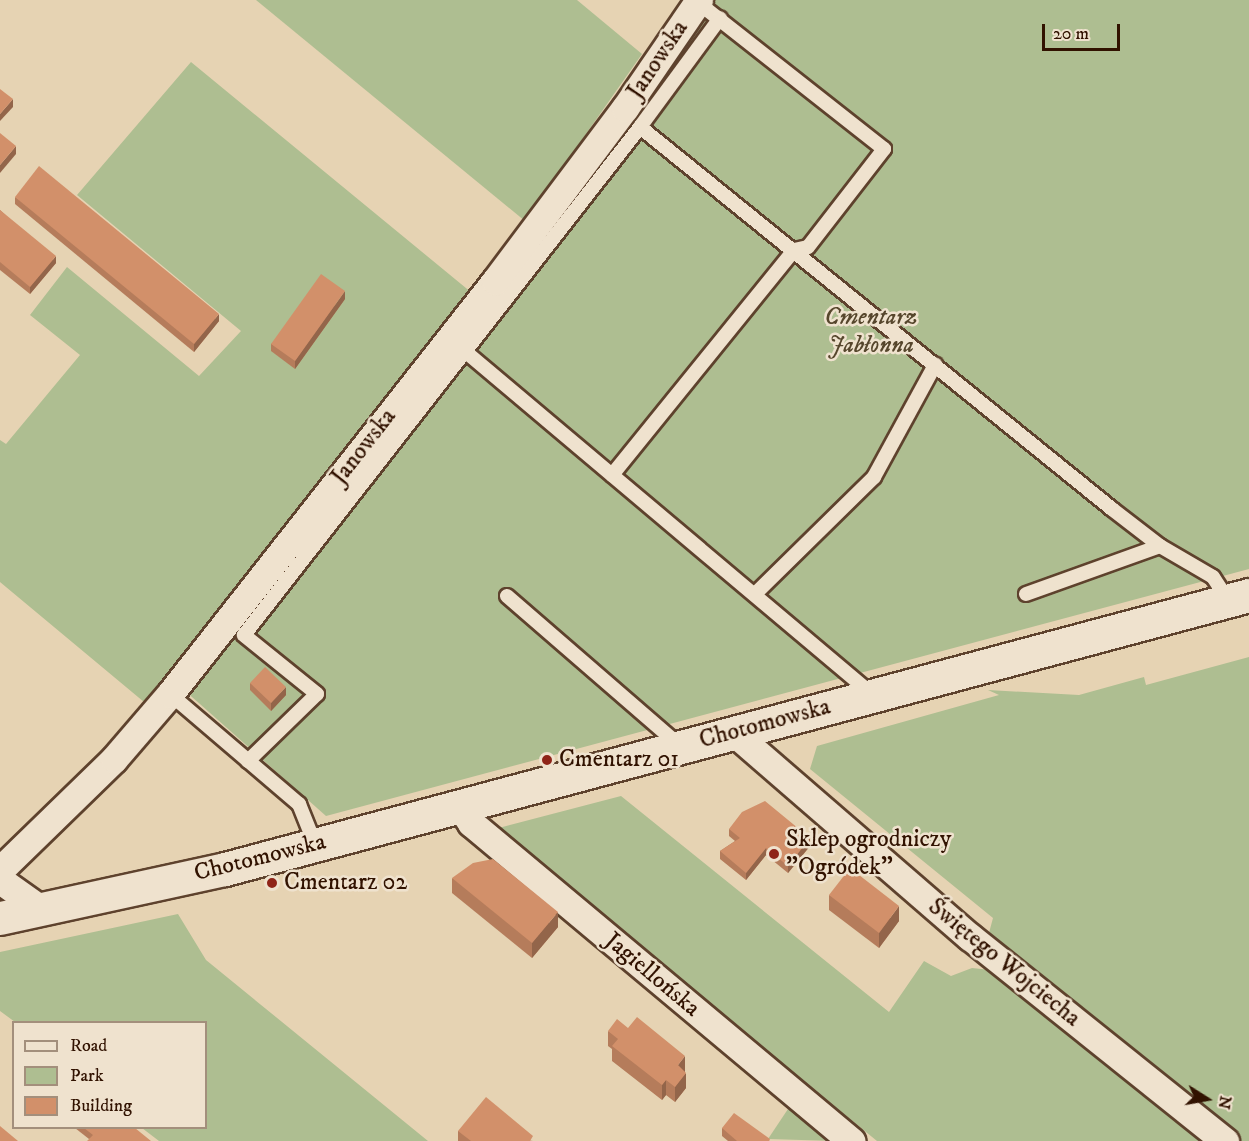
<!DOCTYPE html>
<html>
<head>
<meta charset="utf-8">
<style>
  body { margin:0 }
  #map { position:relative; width:1249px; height:1141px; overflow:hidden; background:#e6d3b3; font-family:"IM FELL DW Pica",serif }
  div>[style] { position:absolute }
  .green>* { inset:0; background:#aebe91 }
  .roads { filter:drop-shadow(2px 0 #5e422d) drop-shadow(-2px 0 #5e422d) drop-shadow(0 2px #5e422d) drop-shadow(0 -2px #5e422d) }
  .lane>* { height:14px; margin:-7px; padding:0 7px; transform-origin:7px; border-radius:7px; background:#efe2ce }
  .street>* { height:27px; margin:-13.5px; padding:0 13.5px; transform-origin:13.5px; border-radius:13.5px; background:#efe2ce }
  .secondary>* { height:33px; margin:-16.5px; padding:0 16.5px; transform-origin:16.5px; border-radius:16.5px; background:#efe2ce }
  .wall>* { inset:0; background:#b57c5b }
  .shaded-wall>* { inset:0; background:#93654a }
  .building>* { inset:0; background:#d2906a }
  .dots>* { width:16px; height:16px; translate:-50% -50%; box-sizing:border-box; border:3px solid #efe2ce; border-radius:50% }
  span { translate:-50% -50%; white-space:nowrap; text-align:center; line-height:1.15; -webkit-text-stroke:5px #efe2ce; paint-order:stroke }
  .street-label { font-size:24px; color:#311200 }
  .park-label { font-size:24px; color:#56462c; font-style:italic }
  .poi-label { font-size:24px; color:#311200 }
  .left { translate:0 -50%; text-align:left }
  .legend { position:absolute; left:12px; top:1021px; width:195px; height:108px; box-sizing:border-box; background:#efe2ce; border:2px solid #a38f7c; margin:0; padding:8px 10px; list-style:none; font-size:18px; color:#311200 }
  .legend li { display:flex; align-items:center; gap:12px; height:30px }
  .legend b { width:30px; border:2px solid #a38f7c }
  .north { position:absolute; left:1177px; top:1069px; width:60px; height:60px; -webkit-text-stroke:4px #efe2ce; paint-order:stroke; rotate:101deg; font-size:16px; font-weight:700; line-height:24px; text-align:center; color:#311200 }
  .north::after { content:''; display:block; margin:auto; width:21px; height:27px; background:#311200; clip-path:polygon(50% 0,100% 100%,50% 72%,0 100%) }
  .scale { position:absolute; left:1042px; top:24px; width:78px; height:27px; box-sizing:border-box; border:3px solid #311200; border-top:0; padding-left:8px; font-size:18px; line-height:21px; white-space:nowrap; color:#311200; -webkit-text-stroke:4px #efe2ce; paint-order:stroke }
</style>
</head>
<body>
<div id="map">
  <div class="green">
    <i style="clip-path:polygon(256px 0,577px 0,642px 54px,525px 221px)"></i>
    <i style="clip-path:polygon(710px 0,1249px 0,1249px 569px,326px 816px,183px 689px)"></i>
    <i style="clip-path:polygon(191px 62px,472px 293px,150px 707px,0 582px,0 440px,6px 444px,80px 355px,30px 315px,67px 267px,199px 376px,241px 331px,77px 195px)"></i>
    <i style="clip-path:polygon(1249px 657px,1249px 1141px,1240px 1141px,986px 944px,993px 918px,810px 769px,817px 746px,999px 695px,988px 690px,1079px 695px,1144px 677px,1146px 685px)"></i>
    <i style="clip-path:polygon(621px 796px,889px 1012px,924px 961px,951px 976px,972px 968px,991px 970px,1206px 1141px,877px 1141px,495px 829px)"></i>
    <i style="clip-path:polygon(178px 914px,206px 960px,428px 1141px,159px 1141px,142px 1128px,206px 1128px,206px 1022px,15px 1022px,0 1011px,0 952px)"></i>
    <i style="clip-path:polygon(792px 1103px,835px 1141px,768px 1139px)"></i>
  </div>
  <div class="roads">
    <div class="lane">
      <i style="left:640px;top:127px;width:607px;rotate:38.98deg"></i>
      <i style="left:1112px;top:509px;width:61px;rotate:37.6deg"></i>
      <i style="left:1160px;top:546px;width:61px;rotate:30.3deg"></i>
      <i style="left:1213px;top:577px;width:27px;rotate:57deg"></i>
      <i style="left:460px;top:347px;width:539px;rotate:40.11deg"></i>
      <i style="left:612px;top:475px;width:289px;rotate:-51deg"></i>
      <i style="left:794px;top:250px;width:14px;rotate:-12deg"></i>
      <i style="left:808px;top:247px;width:124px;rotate:-52.2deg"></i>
      <i style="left:884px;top:149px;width:238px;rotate:-141.8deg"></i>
      <i style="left:755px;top:594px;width:167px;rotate:-44.5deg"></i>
      <i style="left:874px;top:477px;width:128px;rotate:-61.4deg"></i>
      <i style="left:1026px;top:594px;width:142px;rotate:-19.7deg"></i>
      <i style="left:507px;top:596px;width:228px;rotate:40.9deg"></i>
      <i style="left:170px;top:694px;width:170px;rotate:40.5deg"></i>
      <i style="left:299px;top:804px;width:43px;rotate:68.2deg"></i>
      <i style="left:248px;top:761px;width:96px;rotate:-44.2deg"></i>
      <i style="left:317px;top:694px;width:94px;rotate:-141.1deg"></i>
      <i style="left:244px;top:635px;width:644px;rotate:-52.06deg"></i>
      <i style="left:640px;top:127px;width:135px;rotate:-53.7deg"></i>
    </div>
    <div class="street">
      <i style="left:733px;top:732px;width:313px;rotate:40.9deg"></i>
      <i style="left:970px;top:937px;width:327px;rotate:38.7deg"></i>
      <i style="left:459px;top:805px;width:22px;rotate:56deg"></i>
      <i style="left:471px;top:823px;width:496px;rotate:39.9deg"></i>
      <i style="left:0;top:870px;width:159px;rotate:-44.2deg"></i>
      <i style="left:114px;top:759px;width:86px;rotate:-49.3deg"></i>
      <i style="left:170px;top:694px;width:526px;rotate:-51.8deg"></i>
      <i style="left:495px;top:281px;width:216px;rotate:-53.1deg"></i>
      <i style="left:625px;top:108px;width:131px;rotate:-55.6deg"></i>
      <i style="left:0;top:880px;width:50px;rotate:35.3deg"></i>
    </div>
    <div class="secondary">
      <i style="left:0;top:918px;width:230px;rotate:-12.3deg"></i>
      <i style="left:225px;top:869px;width:1060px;rotate:-14.98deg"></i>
    </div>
  </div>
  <div class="wall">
    <i style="clip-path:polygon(15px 197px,219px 321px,194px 352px,15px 204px)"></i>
    <i style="clip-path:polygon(0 210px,56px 263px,30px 294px,0 270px)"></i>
    <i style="clip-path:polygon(345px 299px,295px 369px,271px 351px,271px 344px)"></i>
    <i style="clip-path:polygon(250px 683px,286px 695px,271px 711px,250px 690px)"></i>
    <i style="clip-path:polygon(729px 829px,810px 846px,788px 873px,766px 855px,746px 880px,720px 859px,720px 851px,735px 841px,729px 836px)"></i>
    <i style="clip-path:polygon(452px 878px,558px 927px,532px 958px,452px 893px)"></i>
    <i style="clip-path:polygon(829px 895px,899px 921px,879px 948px,829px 910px)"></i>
    <i style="clip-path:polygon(608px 1031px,685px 1071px,686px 1088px,675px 1102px,666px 1095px,662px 1100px,612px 1061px,612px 1049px,608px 1046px)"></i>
    <i style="clip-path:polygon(75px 1128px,135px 1128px,89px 1139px)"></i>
    <i style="clip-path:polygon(722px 1128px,770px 1141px,728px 1141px,722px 1136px)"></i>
    <i style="clip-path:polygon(458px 1131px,533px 1141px,458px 1141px)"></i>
  </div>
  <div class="shaded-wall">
    <i style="clip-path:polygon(13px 99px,13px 107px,0 121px,0 114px)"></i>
    <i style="clip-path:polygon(16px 146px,16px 154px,0 173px,0 165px)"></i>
    <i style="clip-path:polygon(56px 256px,56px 263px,30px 294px,30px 287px)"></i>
    <i style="clip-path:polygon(345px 291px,345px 299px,295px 369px,295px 361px)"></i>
    <i style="clip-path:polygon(219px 314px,219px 321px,194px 352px,194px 344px)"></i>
    <i style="clip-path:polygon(286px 687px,286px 695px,271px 711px,271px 703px)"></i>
    <i style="clip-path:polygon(810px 838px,810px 846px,788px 873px,788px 866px)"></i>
    <i style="clip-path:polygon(766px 848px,766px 855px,746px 880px,746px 873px)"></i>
    <i style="clip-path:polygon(899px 906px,899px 921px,879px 948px,879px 933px)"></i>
    <i style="clip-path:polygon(558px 912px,558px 927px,532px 958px,532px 943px)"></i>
    <i style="clip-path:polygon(685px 1056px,685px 1071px,678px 1080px,678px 1065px)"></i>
    <i style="clip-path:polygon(686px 1073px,686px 1088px,675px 1102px,675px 1087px)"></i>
    <i style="clip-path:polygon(666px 1080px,666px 1095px,662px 1100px,662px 1085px)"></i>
  </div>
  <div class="building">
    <i style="clip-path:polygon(0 89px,13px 99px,0 114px)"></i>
    <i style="clip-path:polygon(0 133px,16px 146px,0 165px)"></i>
    <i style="clip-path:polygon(39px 166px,219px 314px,194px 344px,15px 197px)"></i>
    <i style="clip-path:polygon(0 210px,56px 256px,30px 287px,0 262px)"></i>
    <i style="clip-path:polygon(321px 274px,345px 291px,295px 361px,271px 344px)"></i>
    <i style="clip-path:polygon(265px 667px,286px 687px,271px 703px,250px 683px)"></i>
    <i style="clip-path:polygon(765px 801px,810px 838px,788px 866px,766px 848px,746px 873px,720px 851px,740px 838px,729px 829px,742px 812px)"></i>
    <i style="clip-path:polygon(493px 859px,558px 912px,532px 943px,452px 878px,473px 863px)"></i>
    <i style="clip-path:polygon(850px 868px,899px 906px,879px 933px,829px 895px)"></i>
    <i style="clip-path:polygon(637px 1017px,685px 1056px,678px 1065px,686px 1073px,675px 1087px,666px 1080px,662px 1085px,612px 1046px,618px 1039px,608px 1031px,617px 1019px,628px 1028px)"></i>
    <i style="clip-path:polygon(486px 1097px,533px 1136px,530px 1141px,471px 1141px,458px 1131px)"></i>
    <i style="clip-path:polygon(734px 1113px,770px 1139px,769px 1141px,737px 1141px,722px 1128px)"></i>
    <i style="clip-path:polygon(0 1126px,18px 1141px,0 1141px)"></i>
    <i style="clip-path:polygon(84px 1128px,135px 1128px,151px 1141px,87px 1141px,93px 1135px)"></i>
  </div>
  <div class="dots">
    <i style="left:547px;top:760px;background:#8f2418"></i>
    <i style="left:774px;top:854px;background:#8f2418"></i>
    <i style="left:272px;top:883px;background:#8f2418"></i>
  </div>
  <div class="street-label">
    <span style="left:658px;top:60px;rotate:-56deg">Janowska</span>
    <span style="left:364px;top:447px;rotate:-52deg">Janowska</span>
    <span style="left:765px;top:724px;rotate:-15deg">Chotomowska</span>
    <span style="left:260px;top:858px;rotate:-14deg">Chotomowska</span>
    <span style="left:1004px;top:963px;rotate:39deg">Świętego Wojciecha</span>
    <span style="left:652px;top:975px;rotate:40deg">Jagiellońska</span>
  </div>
  <div class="park-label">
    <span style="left:871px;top:332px">Cmentarz<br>Jabłonna</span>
  </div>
  <div class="poi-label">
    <span class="left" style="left:559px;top:760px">Cmentarz 01</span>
    <span class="left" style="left:786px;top:854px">Sklep ogrodniczy<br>"Ogródek"</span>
    <span class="left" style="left:284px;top:883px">Cmentarz 02</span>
  </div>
  <ul class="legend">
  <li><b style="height:8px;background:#efe2ce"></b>Road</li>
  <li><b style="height:16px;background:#aebe91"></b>Park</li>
  <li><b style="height:16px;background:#d2906a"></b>Building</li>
  </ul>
  <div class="north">N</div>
  <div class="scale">20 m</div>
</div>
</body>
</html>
